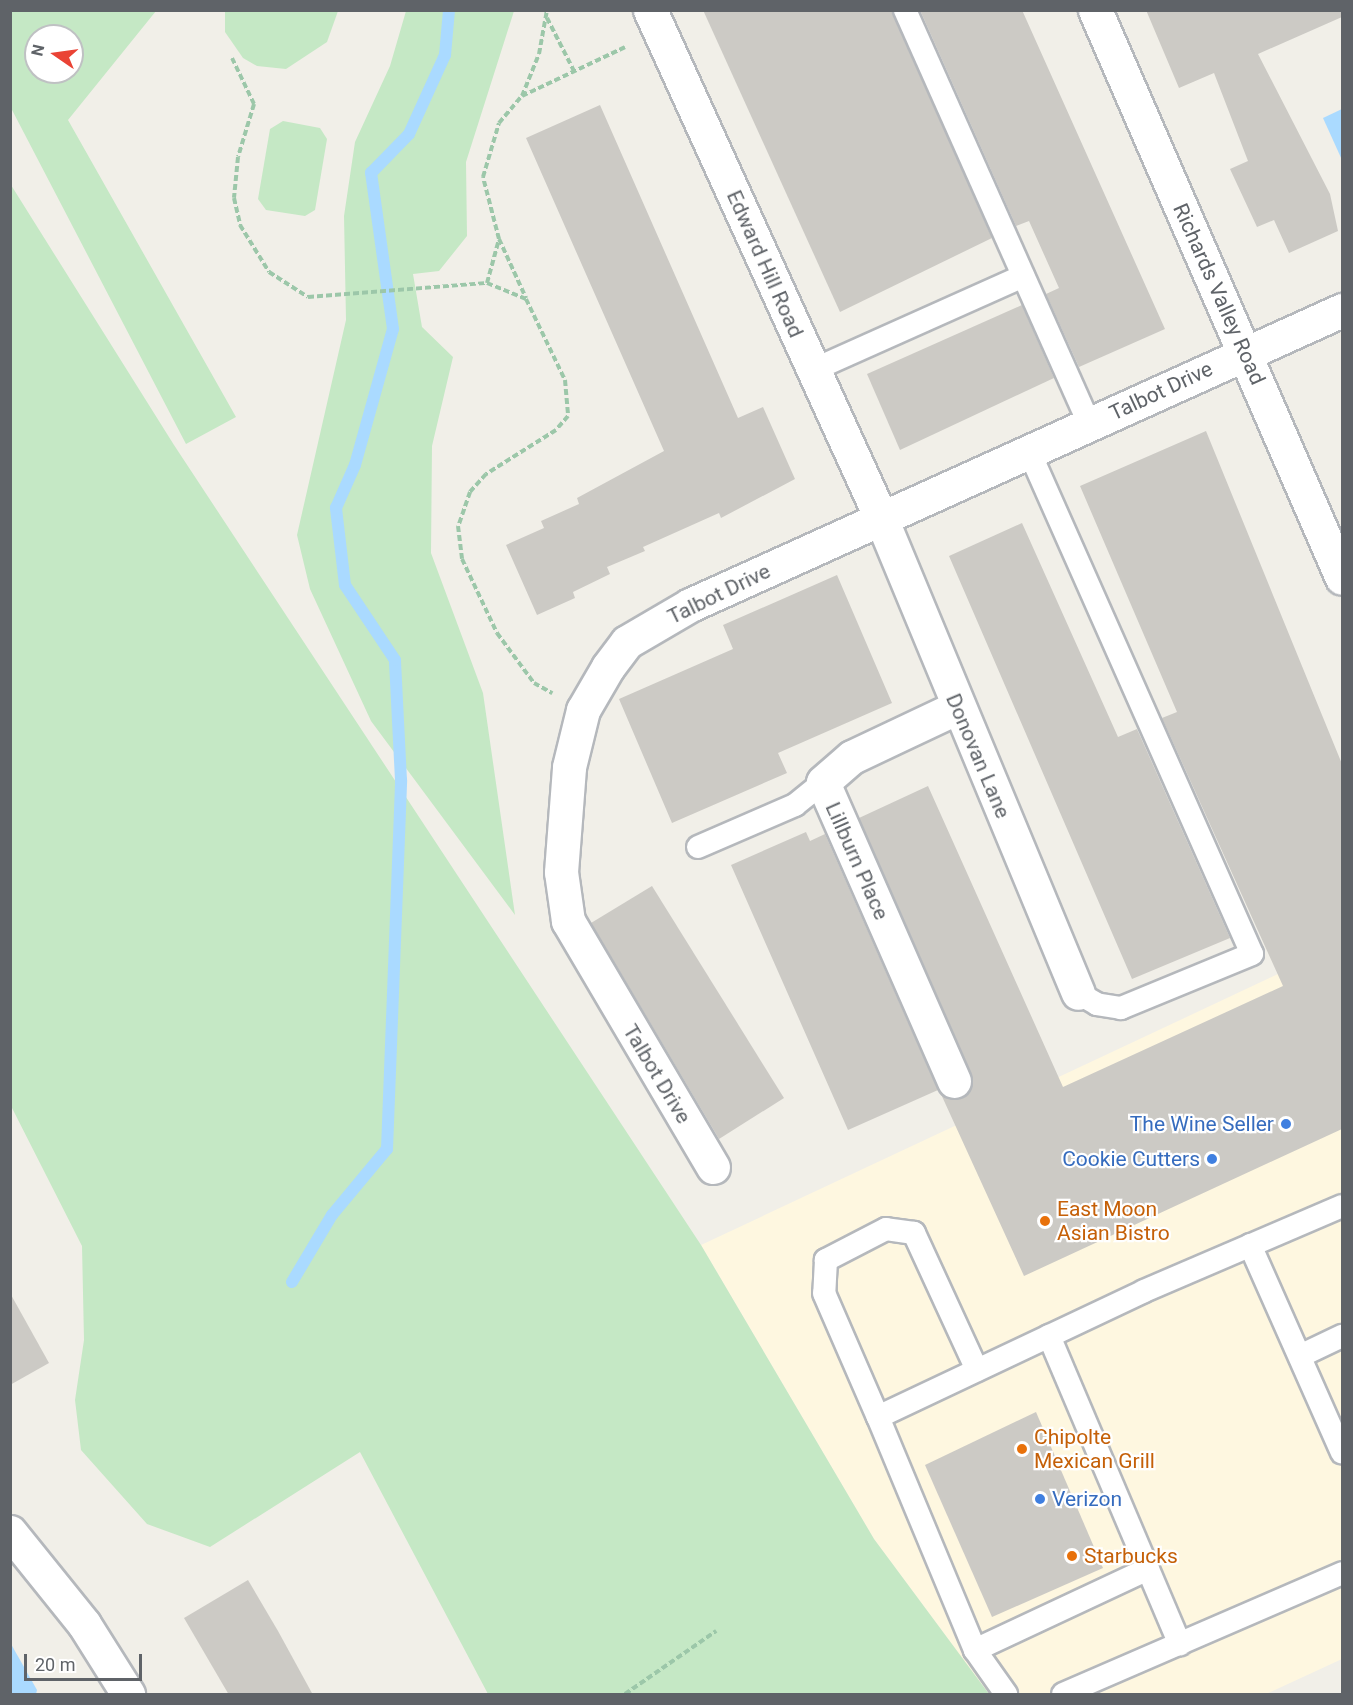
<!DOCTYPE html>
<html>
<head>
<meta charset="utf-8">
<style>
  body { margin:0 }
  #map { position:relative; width:1353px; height:1705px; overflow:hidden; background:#f1efe8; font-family:Roboto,sans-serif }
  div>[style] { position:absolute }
  .commercial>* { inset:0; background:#fef7e0 }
  .green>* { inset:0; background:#c5e8c5 }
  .water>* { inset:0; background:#aadaff }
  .stream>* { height:12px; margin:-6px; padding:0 6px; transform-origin:6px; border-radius:6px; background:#aadaff }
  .building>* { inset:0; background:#cccac5 }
  .path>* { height:4px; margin-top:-2px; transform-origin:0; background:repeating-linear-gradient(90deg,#9cc7a9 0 6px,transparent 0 9px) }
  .roads { filter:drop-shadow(2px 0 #b5b8bc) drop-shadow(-2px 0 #b5b8bc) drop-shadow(0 2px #b5b8bc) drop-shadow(0 -2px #b5b8bc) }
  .lane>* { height:22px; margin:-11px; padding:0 11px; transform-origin:11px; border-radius:11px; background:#fff }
  .street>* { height:33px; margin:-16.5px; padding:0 16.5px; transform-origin:16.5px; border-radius:16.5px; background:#fff }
  .dots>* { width:16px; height:16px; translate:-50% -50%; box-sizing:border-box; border:3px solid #fff; border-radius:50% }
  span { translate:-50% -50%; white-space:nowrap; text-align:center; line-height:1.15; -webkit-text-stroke:4.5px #fff; paint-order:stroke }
  .street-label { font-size:21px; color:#5f6368 }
  .shop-label { font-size:21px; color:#366cbe }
  .right { translate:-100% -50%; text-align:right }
  .left { translate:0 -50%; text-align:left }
  .food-label { font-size:21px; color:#c56008 }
  .frame { position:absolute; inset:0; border:12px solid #5f6368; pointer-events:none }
  .north { position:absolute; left:24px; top:24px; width:60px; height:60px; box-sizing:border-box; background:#fff; border:2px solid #bfc1c3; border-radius:50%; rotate:283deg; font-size:16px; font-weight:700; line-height:24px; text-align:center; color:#5f6368 }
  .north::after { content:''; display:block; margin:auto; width:21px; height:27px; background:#ea4335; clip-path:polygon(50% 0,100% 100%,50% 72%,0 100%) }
  .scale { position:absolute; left:24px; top:1654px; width:118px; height:27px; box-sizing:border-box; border:3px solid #5f6368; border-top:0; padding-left:8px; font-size:18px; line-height:21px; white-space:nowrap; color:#5f6368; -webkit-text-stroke:4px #fff; paint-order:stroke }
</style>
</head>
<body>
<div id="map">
  <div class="commercial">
    <i style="clip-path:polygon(1342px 944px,1342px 1659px,1266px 1694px,989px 1694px,874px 1539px,701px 1245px)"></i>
  </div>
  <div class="green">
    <i style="clip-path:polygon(evenodd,11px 10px,156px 11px,68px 120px,236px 417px,186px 444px,11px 108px,11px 10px,36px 36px,72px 36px,72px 72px,36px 72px,36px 36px)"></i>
    <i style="clip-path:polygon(225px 11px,338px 10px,338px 11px,327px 42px,286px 69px,257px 66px,243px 58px,225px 32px)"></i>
    <i style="clip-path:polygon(406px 11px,514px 11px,466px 162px,467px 236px,439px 271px,413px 274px,422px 327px,453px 357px,432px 446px,431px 553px,483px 693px,515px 915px,371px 721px,310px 589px,297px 535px,346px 320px,344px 216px,355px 142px,390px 66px)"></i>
    <i style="clip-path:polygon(283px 121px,320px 128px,327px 139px,315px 210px,305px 216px,266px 210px,258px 199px,270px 129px)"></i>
    <i style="clip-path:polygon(11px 185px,174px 445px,701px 1245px,874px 1539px,989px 1694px,488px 1694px,360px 1452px,210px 1547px,147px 1524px,81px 1450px,75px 1400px,84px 1340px,82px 1246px,11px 1106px)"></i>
  </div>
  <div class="water">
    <i style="clip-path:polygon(1342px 109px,1342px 160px,1323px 118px)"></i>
    <i style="clip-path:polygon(11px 1644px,37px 1690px,36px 1694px,11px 1694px)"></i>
  </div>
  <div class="stream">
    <i style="left:292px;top:1282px;width:78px;rotate:-59.2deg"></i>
    <i style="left:332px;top:1215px;width:86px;rotate:-50.2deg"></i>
    <i style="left:387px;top:1149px;width:369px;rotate:-87.8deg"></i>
    <i style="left:401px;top:780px;width:120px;rotate:-92.9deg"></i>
    <i style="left:395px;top:660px;width:90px;rotate:-123.7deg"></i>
    <i style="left:345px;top:585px;width:78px;rotate:-96.7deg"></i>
    <i style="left:336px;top:508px;width:47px;rotate:-66.2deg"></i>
    <i style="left:355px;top:465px;width:141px;rotate:-74.4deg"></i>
    <i style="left:393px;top:329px;width:158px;rotate:-98deg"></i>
    <i style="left:371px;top:173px;width:54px;rotate:-45.7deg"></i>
    <i style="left:409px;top:134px;width:87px;rotate:-65.5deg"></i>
    <i style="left:445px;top:55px;width:45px;rotate:-84.9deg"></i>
  </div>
  <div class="building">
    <i style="clip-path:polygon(703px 10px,892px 10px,992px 238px,840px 312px)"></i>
    <i style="clip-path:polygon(920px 10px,1022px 10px,1165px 329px,1079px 367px,1046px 294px,1059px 288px,1029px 221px,1016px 226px)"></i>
    <i style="clip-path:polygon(1146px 10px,1342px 10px,1342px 17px,1258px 54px,1330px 194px,1338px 231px,1289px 253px,1274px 220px,1257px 227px,1230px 169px,1248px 161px,1214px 73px,1179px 88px)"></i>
    <i style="clip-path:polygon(600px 105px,738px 418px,763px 407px,795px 479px,721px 518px,719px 513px,643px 547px,645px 551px,607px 567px,610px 574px,573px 592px,575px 598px,537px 615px,506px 545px,544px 528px,541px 521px,579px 504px,577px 498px,664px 451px,526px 138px)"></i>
    <i style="clip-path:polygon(1022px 305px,1054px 378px,900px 450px,867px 374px)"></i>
    <i style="clip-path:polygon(1206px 431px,1342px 764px,1342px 1129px,1024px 1276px,940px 1092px,962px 1098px,972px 1084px,971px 1073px,859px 818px,928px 786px,1063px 1087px,1283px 986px,1162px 718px,1177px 712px,1080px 486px)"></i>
    <i style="clip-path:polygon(1022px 523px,1118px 737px,1137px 729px,1230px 938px,1132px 979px,949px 556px)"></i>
    <i style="clip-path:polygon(837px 575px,892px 703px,778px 753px,787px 773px,672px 823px,619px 699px,733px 649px,723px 625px)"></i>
    <i style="clip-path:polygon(806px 832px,810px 841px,825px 834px,938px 1090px,848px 1130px,731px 865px)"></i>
    <i style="clip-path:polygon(652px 886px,784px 1098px,719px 1139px,591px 923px)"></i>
    <i style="clip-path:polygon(10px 1293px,49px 1363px,10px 1385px)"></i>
    <i style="clip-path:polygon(1036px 1412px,1103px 1568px,992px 1617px,925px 1465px)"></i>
    <i style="clip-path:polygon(248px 1580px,278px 1631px,313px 1695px,229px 1695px,184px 1618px)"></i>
  </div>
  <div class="path">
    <i style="left:547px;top:18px;width:59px;rotate:63deg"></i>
    <i style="left:232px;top:58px;width:51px;rotate:64.4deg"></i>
    <i style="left:254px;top:104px;width:55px;rotate:106.8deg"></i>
    <i style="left:238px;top:157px;width:41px;rotate:95.6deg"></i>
    <i style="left:234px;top:198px;width:28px;rotate:77deg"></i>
    <i style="left:240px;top:225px;width:55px;rotate:58.3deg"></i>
    <i style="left:269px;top:272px;width:46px;rotate:32.7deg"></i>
    <i style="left:308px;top:297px;width:180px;rotate:-4.5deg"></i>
    <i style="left:487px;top:283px;width:42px;rotate:22.3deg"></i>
    <i style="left:526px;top:299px;width:90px;rotate:64.3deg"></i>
    <i style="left:565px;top:380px;width:36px;rotate:85deg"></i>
    <i style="left:568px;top:416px;width:18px;rotate:131deg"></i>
    <i style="left:556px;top:430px;width:83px;rotate:147.8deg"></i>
    <i style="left:486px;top:474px;width:24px;rotate:132deg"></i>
    <i style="left:470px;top:492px;width:36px;rotate:109deg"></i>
    <i style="left:458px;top:526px;width:33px;rotate:83deg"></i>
    <i style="left:462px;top:559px;width:82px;rotate:64.7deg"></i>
    <i style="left:497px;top:633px;width:62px;rotate:53.5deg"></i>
    <i style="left:534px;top:683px;width:21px;rotate:29deg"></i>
    <i style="left:522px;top:96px;width:45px;rotate:-68deg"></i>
    <i style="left:539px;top:54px;width:45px;rotate:-79.7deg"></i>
    <i style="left:499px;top:239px;width:65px;rotate:65.4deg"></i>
    <i style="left:487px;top:283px;width:46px;rotate:-74.7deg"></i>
    <i style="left:499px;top:239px;width:64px;rotate:-104.5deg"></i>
    <i style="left:483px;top:177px;width:56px;rotate:-73.5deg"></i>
    <i style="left:499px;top:123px;width:35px;rotate:-50deg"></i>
    <i style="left:522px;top:96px;width:114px;rotate:-25.4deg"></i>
    <i style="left:625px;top:1694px;width:111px;rotate:-34.7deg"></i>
  </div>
  <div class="roads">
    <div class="lane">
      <i style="left:905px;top:10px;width:452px;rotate:66deg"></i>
      <i style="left:813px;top:370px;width:230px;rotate:-24.1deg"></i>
      <i style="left:1029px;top:451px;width:550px;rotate:66.09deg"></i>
      <i style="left:1252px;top:954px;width:142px;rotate:157.6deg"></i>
      <i style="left:1121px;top:1008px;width:24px;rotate:-171deg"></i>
      <i style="left:1097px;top:1004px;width:22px;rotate:-150deg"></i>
      <i style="left:698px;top:847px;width:106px;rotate:-23.4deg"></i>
      <i style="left:795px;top:805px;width:36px;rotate:-39deg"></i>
      <i style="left:1250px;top:1245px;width:227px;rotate:66.1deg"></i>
      <i style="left:1049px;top:1336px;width:335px;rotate:67deg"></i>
      <i style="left:1300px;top:1356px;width:47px;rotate:-25.5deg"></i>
      <i style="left:977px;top:1370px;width:151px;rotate:-114.7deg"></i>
      <i style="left:914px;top:1233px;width:28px;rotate:-172deg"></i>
      <i style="left:886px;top:1229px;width:68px;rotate:152.7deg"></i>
      <i style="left:826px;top:1260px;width:33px;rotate:93deg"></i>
      <i style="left:824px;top:1293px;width:135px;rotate:66.5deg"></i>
      <i style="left:878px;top:1417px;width:294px;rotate:-25.3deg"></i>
      <i style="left:1144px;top:1291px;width:215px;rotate:-23.2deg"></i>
      <i style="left:878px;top:1417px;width:252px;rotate:67.4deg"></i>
      <i style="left:975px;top:1650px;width:54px;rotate:54.8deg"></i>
      <i style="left:975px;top:1650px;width:191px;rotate:-25.1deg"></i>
      <i style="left:1063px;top:1694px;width:304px;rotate:-23.4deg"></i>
    </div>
    <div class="street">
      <i style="left:650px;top:10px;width:558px;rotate:65.55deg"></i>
      <i style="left:881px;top:518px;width:514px;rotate:67.47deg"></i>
      <i style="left:1095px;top:10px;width:619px;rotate:66.5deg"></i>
      <i style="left:954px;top:1081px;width:326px;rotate:-113.7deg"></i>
      <i style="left:823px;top:782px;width:38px;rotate:-41deg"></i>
      <i style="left:852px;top:757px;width:117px;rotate:-25.3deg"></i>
      <i style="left:713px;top:1167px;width:286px;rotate:-120.5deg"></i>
      <i style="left:568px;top:921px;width:49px;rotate:-98.1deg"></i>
      <i style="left:561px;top:872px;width:105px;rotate:-85.6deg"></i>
      <i style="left:569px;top:767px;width:59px;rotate:-76.2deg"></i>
      <i style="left:583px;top:710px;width:50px;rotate:-59.8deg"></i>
      <i style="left:608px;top:667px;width:31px;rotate:-53deg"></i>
      <i style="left:627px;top:642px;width:73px;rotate:-30.4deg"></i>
      <i style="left:690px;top:605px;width:716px;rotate:-24.34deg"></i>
      <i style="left:10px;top:1532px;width:118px;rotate:51.2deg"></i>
      <i style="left:84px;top:1624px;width:83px;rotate:57.8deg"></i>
    </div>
  </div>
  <div class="dots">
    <i style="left:1286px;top:1124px;background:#3f7fe0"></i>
    <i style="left:1212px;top:1159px;background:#3f7fe0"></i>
    <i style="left:1045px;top:1221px;background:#e8710a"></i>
    <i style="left:1022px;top:1449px;background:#e8710a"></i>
    <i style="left:1040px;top:1499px;background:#3f7fe0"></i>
    <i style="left:1072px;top:1556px;background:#e8710a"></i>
  </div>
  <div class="street-label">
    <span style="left:765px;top:264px;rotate:66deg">Edward Hill Road</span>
    <span style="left:1219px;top:294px;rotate:66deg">Richards Valley Road</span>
    <span style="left:1161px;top:391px;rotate:-25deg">Talbot Drive</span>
    <span style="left:719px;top:594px;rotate:-26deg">Talbot Drive</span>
    <span style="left:978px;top:756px;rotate:67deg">Donovan Lane</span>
    <span style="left:857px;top:861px;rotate:66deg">Lillburn Place</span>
    <span style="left:657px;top:1074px;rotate:59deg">Talbot Drive</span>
  </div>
  <div class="shop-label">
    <span class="right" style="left:1274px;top:1124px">The Wine Seller</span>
    <span class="right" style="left:1200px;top:1159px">Cookie Cutters</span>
    <span class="left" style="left:1052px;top:1499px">Verizon</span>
  </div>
  <div class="food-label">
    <span class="left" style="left:1057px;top:1221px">East Moon<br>Asian Bistro</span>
    <span class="left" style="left:1034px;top:1449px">Chipolte<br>Mexican Grill</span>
    <span class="left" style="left:1084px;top:1556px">Starbucks</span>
  </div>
  <div class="frame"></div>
  <div class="north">N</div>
  <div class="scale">20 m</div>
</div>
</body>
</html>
